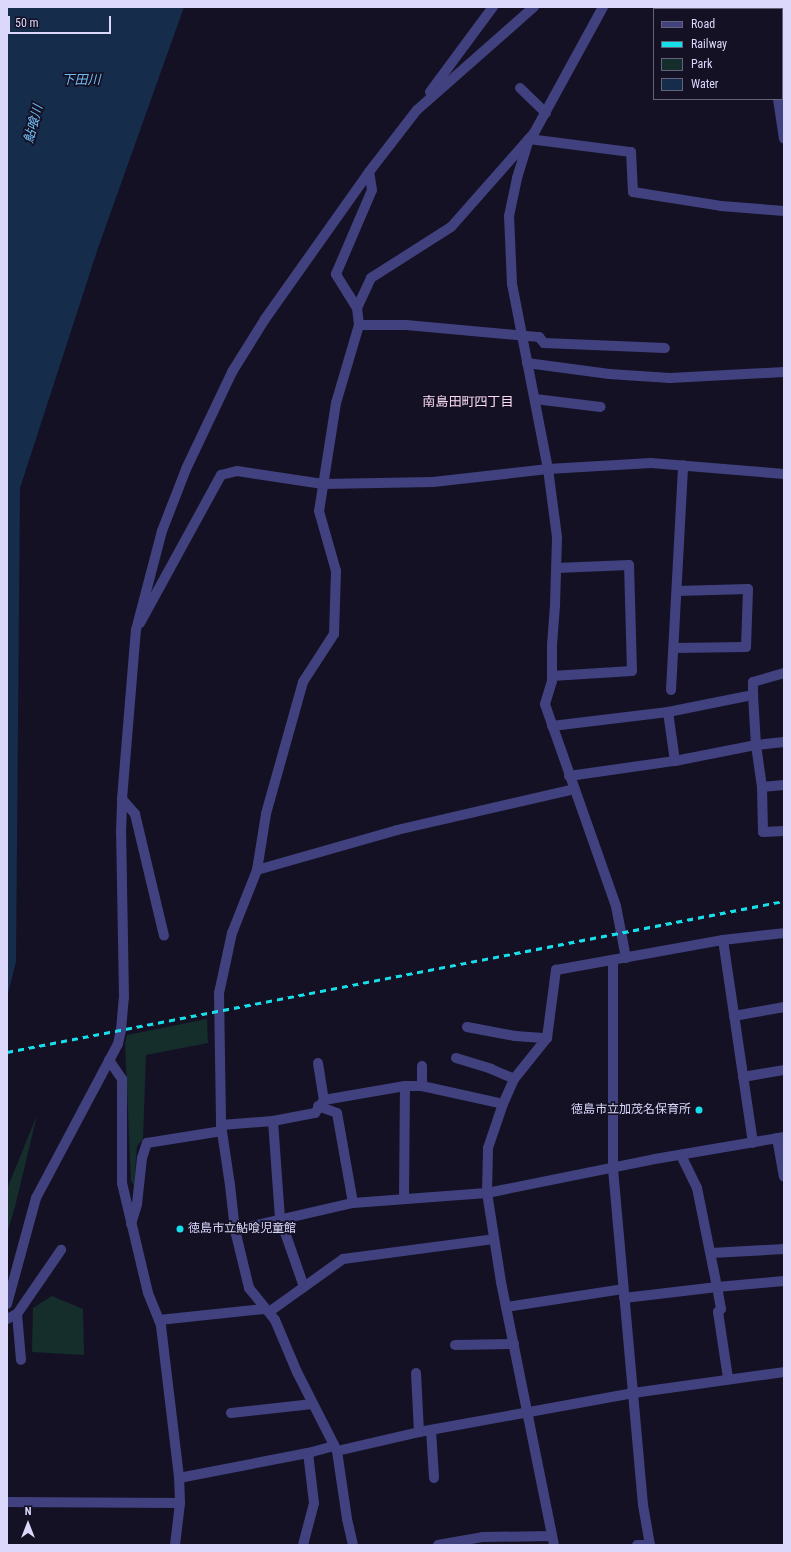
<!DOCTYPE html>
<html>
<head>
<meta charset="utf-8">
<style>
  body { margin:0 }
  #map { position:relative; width:791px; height:1552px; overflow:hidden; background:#141125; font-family:"Roboto Condensed","Noto Sans JP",sans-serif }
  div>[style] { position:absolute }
  .green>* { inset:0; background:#152e2c }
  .water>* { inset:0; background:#152c4b }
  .minor>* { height:10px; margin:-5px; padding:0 5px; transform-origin:5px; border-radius:5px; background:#41417f }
  .tertiary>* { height:10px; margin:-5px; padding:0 5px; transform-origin:5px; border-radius:5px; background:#41417f }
  .rail>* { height:3px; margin-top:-1.5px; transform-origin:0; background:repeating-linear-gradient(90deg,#16dfea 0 6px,transparent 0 11px) }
  .dots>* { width:11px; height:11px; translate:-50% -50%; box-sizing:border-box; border:2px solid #141125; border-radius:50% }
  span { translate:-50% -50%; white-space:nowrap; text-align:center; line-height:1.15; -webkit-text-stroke:3.5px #141125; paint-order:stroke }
  .poi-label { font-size:12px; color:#dbd8fb }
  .right { translate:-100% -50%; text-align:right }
  .left { translate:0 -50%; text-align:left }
  .water-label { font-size:13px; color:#70bcf2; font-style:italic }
  .neighbourhood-label { font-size:13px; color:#fcdaf1 }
  .frame { position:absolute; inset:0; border:8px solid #dbd8fb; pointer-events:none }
  .legend { position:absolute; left:653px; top:8px; width:130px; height:92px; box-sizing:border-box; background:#141125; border:1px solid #64617b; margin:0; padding:5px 7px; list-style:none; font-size:12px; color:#dbd8fb }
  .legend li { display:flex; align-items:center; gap:8px; height:20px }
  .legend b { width:20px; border:1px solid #64617b }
  .north { position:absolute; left:8px; top:1504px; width:40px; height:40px; -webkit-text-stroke:3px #141125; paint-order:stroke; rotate:0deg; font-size:11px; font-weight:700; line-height:16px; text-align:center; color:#dbd8fb }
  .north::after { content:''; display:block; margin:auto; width:14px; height:18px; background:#dbd8fb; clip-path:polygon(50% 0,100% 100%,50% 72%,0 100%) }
  .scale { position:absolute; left:8px; top:16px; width:103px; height:18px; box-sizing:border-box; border:2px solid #dbd8fb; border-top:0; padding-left:5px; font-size:12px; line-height:14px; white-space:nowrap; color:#dbd8fb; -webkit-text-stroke:3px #141125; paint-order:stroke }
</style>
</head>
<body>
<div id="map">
  <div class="green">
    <i style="clip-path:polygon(207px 1019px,208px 1043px,146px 1055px,143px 1139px,137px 1146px,134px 1185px,131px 1181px,125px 1044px,127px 1035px)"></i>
    <i style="clip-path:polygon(37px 1115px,15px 1207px,7px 1233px,7px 1189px)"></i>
    <i style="clip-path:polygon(52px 1296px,83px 1309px,84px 1355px,32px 1352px,33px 1308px)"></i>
  </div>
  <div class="water">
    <i style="clip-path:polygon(7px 7px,184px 7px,98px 248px,20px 488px,16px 962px,7px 997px)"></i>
  </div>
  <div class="minor">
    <i style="left:603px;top:7px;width:144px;rotate:118.7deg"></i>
    <i style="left:534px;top:133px;width:125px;rotate:131.4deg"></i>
    <i style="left:451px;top:227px;width:95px;rotate:147.5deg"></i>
    <i style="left:371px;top:278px;width:33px;rotate:115deg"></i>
    <i style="left:357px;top:308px;width:17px;rotate:83deg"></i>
    <i style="left:359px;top:325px;width:81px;rotate:106.4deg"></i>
    <i style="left:336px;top:403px;width:109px;rotate:98.9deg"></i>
    <i style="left:319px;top:511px;width:62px;rotate:74.2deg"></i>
    <i style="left:336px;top:571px;width:63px;rotate:91.8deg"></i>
    <i style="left:334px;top:634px;width:57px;rotate:122.9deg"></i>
    <i style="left:303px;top:682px;width:137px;rotate:105.7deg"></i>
    <i style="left:266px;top:814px;width:57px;rotate:99.1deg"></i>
    <i style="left:257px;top:870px;width:68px;rotate:111.6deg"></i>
    <i style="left:232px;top:933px;width:61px;rotate:102.2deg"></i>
    <i style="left:219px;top:993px;width:132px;rotate:89.1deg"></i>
    <i style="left:221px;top:1125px;width:61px;rotate:81.5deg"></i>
    <i style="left:230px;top:1185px;width:45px;rotate:83.7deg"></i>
    <i style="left:235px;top:1230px;width:60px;rotate:76.4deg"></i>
    <i style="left:249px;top:1288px;width:41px;rotate:50.9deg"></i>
    <i style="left:275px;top:1320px;width:56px;rotate:67.1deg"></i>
    <i style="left:297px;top:1372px;width:89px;rotate:63.1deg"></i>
    <i style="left:337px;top:1451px;width:84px;rotate:-13deg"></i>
    <i style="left:419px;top:1432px;width:218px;rotate:-10.3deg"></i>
    <i style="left:633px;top:1393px;width:152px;rotate:-7.9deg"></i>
    <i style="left:782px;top:47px;width:2px;rotate:-27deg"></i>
    <i style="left:520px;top:88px;width:36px;rotate:44deg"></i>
    <i style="left:778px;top:99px;width:40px;rotate:81.5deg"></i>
    <i style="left:357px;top:308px;width:40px;rotate:-122deg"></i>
    <i style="left:336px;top:274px;width:91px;rotate:-66.8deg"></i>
    <i style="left:372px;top:190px;width:18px;rotate:-99deg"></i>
    <i style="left:359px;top:325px;width:47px"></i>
    <i style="left:406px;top:325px;width:134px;rotate:5.2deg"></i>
    <i style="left:539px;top:337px;width:8px;rotate:50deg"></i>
    <i style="left:544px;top:343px;width:121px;rotate:2.4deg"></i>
    <i style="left:527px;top:363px;width:83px;rotate:7.6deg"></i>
    <i style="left:609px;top:374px;width:61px;rotate:3.8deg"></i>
    <i style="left:670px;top:378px;width:114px;rotate:-3deg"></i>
    <i style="left:535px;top:399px;width:66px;rotate:6.9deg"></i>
    <i style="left:140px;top:623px;width:169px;rotate:-61.3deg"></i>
    <i style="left:221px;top:475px;width:16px;rotate:-14deg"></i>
    <i style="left:237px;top:471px;width:87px;rotate:8.6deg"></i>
    <i style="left:323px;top:484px;width:110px;rotate:-1deg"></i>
    <i style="left:433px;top:482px;width:116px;rotate:-6.4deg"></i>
    <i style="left:548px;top:469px;width:103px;rotate:-3.3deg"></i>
    <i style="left:651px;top:463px;width:133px;rotate:4.7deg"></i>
    <i style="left:674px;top:648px;width:72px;rotate:-0.8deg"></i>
    <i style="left:746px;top:647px;width:58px;rotate:-88deg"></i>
    <i style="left:748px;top:589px;width:71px;rotate:178.4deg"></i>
    <i style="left:552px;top:676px;width:80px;rotate:-3.6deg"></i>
    <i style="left:632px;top:671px;width:106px;rotate:-91.6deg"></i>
    <i style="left:629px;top:565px;width:72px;rotate:177.6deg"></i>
    <i style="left:671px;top:690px;width:225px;rotate:-86.9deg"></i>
    <i style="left:753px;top:695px;width:13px;rotate:-90deg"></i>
    <i style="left:753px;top:682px;width:32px;rotate:-16deg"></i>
    <i style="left:668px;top:712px;width:49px;rotate:81.9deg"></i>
    <i style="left:552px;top:726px;width:117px;rotate:-6.9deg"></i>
    <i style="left:668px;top:712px;width:87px;rotate:-11.3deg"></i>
    <i style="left:753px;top:695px;width:50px;rotate:86.6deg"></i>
    <i style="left:756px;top:745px;width:42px;rotate:81.9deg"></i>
    <i style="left:762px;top:787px;width:22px;rotate:-5deg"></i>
    <i style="left:569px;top:776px;width:107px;rotate:-8.1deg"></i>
    <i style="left:675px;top:761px;width:83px;rotate:-11.2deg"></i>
    <i style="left:756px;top:745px;width:28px;rotate:-6deg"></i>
    <i style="left:762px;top:787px;width:45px;rotate:88.7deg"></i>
    <i style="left:763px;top:832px;width:21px;rotate:-3deg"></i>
    <i style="left:122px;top:799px;width:20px;rotate:49deg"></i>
    <i style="left:135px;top:814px;width:125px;rotate:76.6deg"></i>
    <i style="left:257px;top:870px;width:146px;rotate:-15.9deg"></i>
    <i style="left:397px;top:830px;width:182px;rotate:-13deg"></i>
    <i style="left:723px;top:940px;width:205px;rotate:81.6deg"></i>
    <i style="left:626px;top:958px;width:53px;rotate:-100.9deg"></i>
    <i style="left:616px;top:906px;width:214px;rotate:-109.4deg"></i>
    <i style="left:545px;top:704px;width:24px;rotate:-73deg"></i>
    <i style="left:552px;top:681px;width:36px;rotate:-90deg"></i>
    <i style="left:552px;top:645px;width:40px;rotate:-85.7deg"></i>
    <i style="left:555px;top:605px;width:68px;rotate:-88.3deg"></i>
    <i style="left:557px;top:537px;width:69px;rotate:-97.5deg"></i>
    <i style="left:548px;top:469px;width:188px;rotate:-101deg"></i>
    <i style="left:512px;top:284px;width:68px;rotate:-92.5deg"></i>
    <i style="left:509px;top:216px;width:39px;rotate:-78deg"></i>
    <i style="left:517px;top:178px;width:41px;rotate:-72.9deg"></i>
    <i style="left:529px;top:139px;width:103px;rotate:7.3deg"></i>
    <i style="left:631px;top:152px;width:40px;rotate:87.1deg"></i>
    <i style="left:633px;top:192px;width:89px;rotate:9deg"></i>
    <i style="left:721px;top:206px;width:63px;rotate:4.5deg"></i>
    <i style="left:613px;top:960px;width:209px;rotate:90deg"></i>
    <i style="left:613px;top:1169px;width:337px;rotate:84.9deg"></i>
    <i style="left:643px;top:1505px;width:41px;rotate:80.1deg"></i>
    <i style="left:734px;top:1016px;width:51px;rotate:-10.2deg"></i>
    <i style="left:467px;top:1027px;width:49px;rotate:10.6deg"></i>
    <i style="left:515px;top:1036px;width:32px;rotate:4deg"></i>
    <i style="left:456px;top:1058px;width:37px;rotate:17deg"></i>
    <i style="left:491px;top:1069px;width:25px;rotate:23deg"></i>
    <i style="left:109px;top:1060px;width:23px;rotate:56deg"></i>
    <i style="left:122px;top:1079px;width:104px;rotate:90deg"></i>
    <i style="left:122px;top:1183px;width:113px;rotate:76.7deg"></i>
    <i style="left:148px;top:1293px;width:35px;rotate:68deg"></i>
    <i style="left:161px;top:1326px;width:153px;rotate:83.2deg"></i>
    <i style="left:179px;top:1478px;width:131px;rotate:-11deg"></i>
    <i style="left:308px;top:1453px;width:27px;rotate:-15deg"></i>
    <i style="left:318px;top:1063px;width:37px;rotate:81deg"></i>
    <i style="left:743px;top:1077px;width:42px;rotate:-9.7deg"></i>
    <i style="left:422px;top:1086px;width:20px;rotate:-90deg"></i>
    <i style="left:318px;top:1106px;width:20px;rotate:20deg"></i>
    <i style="left:337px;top:1113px;width:91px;rotate:79.9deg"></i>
    <i style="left:273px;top:1121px;width:97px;rotate:85.9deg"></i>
    <i style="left:280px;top:1218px;width:73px;rotate:70.8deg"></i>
    <i style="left:221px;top:1125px;width:52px;rotate:-4.4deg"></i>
    <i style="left:273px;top:1121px;width:43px;rotate:-10.8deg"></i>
    <i style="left:315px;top:1113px;width:16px;rotate:-55deg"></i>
    <i style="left:324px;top:1100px;width:82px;rotate:-9.8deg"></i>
    <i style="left:405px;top:1086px;width:17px"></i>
    <i style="left:422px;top:1086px;width:83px;rotate:12.5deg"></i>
    <i style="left:777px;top:1138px;width:39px;rotate:80deg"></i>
    <i style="left:404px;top:1198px;width:112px;rotate:-89.5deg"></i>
    <i style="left:131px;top:1224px;width:21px;rotate:-73deg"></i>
    <i style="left:137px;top:1204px;width:46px;rotate:-83.8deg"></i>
    <i style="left:142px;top:1158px;width:16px;rotate:-72deg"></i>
    <i style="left:147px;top:1143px;width:76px;rotate:-9.1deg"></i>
    <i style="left:235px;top:1230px;width:121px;rotate:-12.9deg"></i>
    <i style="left:353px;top:1203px;width:134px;rotate:-4.3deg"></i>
    <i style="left:487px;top:1193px;width:171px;rotate:-11.4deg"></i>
    <i style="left:655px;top:1159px;width:131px;rotate:-9.7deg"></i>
    <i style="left:711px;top:1253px;width:73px;rotate:-3.1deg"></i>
    <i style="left:624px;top:1298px;width:94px;rotate:-6.7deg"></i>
    <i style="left:717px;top:1287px;width:101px;rotate:-101.4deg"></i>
    <i style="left:697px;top:1188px;width:37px;rotate:-116deg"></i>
    <i style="left:506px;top:1307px;width:118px;rotate:-8.7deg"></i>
    <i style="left:269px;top:1312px;width:91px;rotate:-35.6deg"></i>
    <i style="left:343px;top:1259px;width:152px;rotate:-7.5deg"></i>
    <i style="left:17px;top:1314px;width:46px;rotate:85deg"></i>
    <i style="left:7px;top:1319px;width:11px;rotate:-27deg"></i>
    <i style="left:17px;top:1314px;width:78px;rotate:-55.5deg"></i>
    <i style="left:159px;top:1320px;width:106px;rotate:-6deg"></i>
    <i style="left:455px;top:1345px;width:59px;rotate:-1deg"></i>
    <i style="left:416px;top:1373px;width:59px;rotate:87.1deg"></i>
    <i style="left:728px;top:1378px;width:67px;rotate:-98.6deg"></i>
    <i style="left:718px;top:1312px;width:4px;rotate:-45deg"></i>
    <i style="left:721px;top:1309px;width:22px;rotate:-100deg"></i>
    <i style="left:717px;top:1287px;width:67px;rotate:-5.1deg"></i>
    <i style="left:231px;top:1413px;width:82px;rotate:-6.3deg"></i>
    <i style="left:431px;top:1430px;width:48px;rotate:86.4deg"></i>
    <i style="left:337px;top:1451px;width:69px;rotate:81.6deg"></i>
    <i style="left:347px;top:1519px;width:27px;rotate:77deg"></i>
    <i style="left:7px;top:1502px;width:173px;rotate:0.3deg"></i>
    <i style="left:175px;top:1545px;width:42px;rotate:-83.2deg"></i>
    <i style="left:180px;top:1503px;width:25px;rotate:-92deg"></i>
    <i style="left:303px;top:1545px;width:43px;rotate:-75.3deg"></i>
    <i style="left:314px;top:1503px;width:50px;rotate:-96.8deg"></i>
    <i style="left:438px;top:1545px;width:46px;rotate:-10.1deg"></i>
    <i style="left:483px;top:1537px;width:69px;rotate:-0.8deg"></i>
    <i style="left:554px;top:1545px;width:268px;rotate:-101.4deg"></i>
    <i style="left:501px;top:1282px;width:90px;rotate:-98.9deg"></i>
    <i style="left:487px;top:1193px;width:45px;rotate:-88.7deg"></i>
    <i style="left:488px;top:1148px;width:46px;rotate:-71.2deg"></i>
    <i style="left:503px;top:1104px;width:27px;rotate:-66deg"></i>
    <i style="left:514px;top:1079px;width:53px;rotate:-51.2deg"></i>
    <i style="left:547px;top:1038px;width:69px;rotate:-82.5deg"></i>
    <i style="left:556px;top:970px;width:170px;rotate:-10.2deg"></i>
    <i style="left:723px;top:940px;width:61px;rotate:-6.5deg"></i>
    <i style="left:637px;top:1545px;width:13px"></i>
  </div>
  <div class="tertiary">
    <i style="left:430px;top:92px;width:106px;rotate:-53.5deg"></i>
    <i style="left:7px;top:1304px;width:110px;rotate:-74.7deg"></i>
    <i style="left:36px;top:1198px;width:174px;rotate:-62deg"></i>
    <i style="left:118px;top:1044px;width:14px;rotate:-78deg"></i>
    <i style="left:121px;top:1030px;width:32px;rotate:-85deg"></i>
    <i style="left:124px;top:998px;width:165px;rotate:-91deg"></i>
    <i style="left:121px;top:833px;width:34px;rotate:-88deg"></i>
    <i style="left:122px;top:799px;width:170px;rotate:-85.3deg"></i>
    <i style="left:136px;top:630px;width:102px;rotate:-75.3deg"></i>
    <i style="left:162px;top:531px;width:66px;rotate:-68.8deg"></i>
    <i style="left:186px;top:469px;width:107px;rotate:-64.6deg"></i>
    <i style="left:232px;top:372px;width:62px;rotate:-58.1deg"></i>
    <i style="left:265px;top:319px;width:180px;rotate:-54.7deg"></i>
    <i style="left:369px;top:172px;width:78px;rotate:-52.3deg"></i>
    <i style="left:417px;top:110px;width:156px;rotate:-41.4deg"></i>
  </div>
  <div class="rail">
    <i style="left:7px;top:1052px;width:792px;rotate:-11deg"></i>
  </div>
  <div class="dots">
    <i style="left:699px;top:1110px;background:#16dfea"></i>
    <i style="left:180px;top:1229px;background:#16dfea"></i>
  </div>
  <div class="poi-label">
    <span class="right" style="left:691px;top:1110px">徳島市立加茂名保育所</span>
    <span class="left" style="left:188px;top:1229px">徳島市立鮎喰児童館</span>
  </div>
  <div class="water-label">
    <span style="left:81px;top:80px">下田川</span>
    <span style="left:34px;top:124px;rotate:-75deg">鮎喰川</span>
  </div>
  <div class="neighbourhood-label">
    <span style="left:468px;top:402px">南島田町四丁目</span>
  </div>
  <div class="frame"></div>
  <ul class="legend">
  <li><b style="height:5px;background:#41417f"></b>Road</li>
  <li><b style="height:5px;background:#16dfea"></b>Railway</li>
  <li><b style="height:11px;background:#152e2c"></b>Park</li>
  <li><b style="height:11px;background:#152c4b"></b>Water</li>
  </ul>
  <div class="north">N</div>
  <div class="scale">50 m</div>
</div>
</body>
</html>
